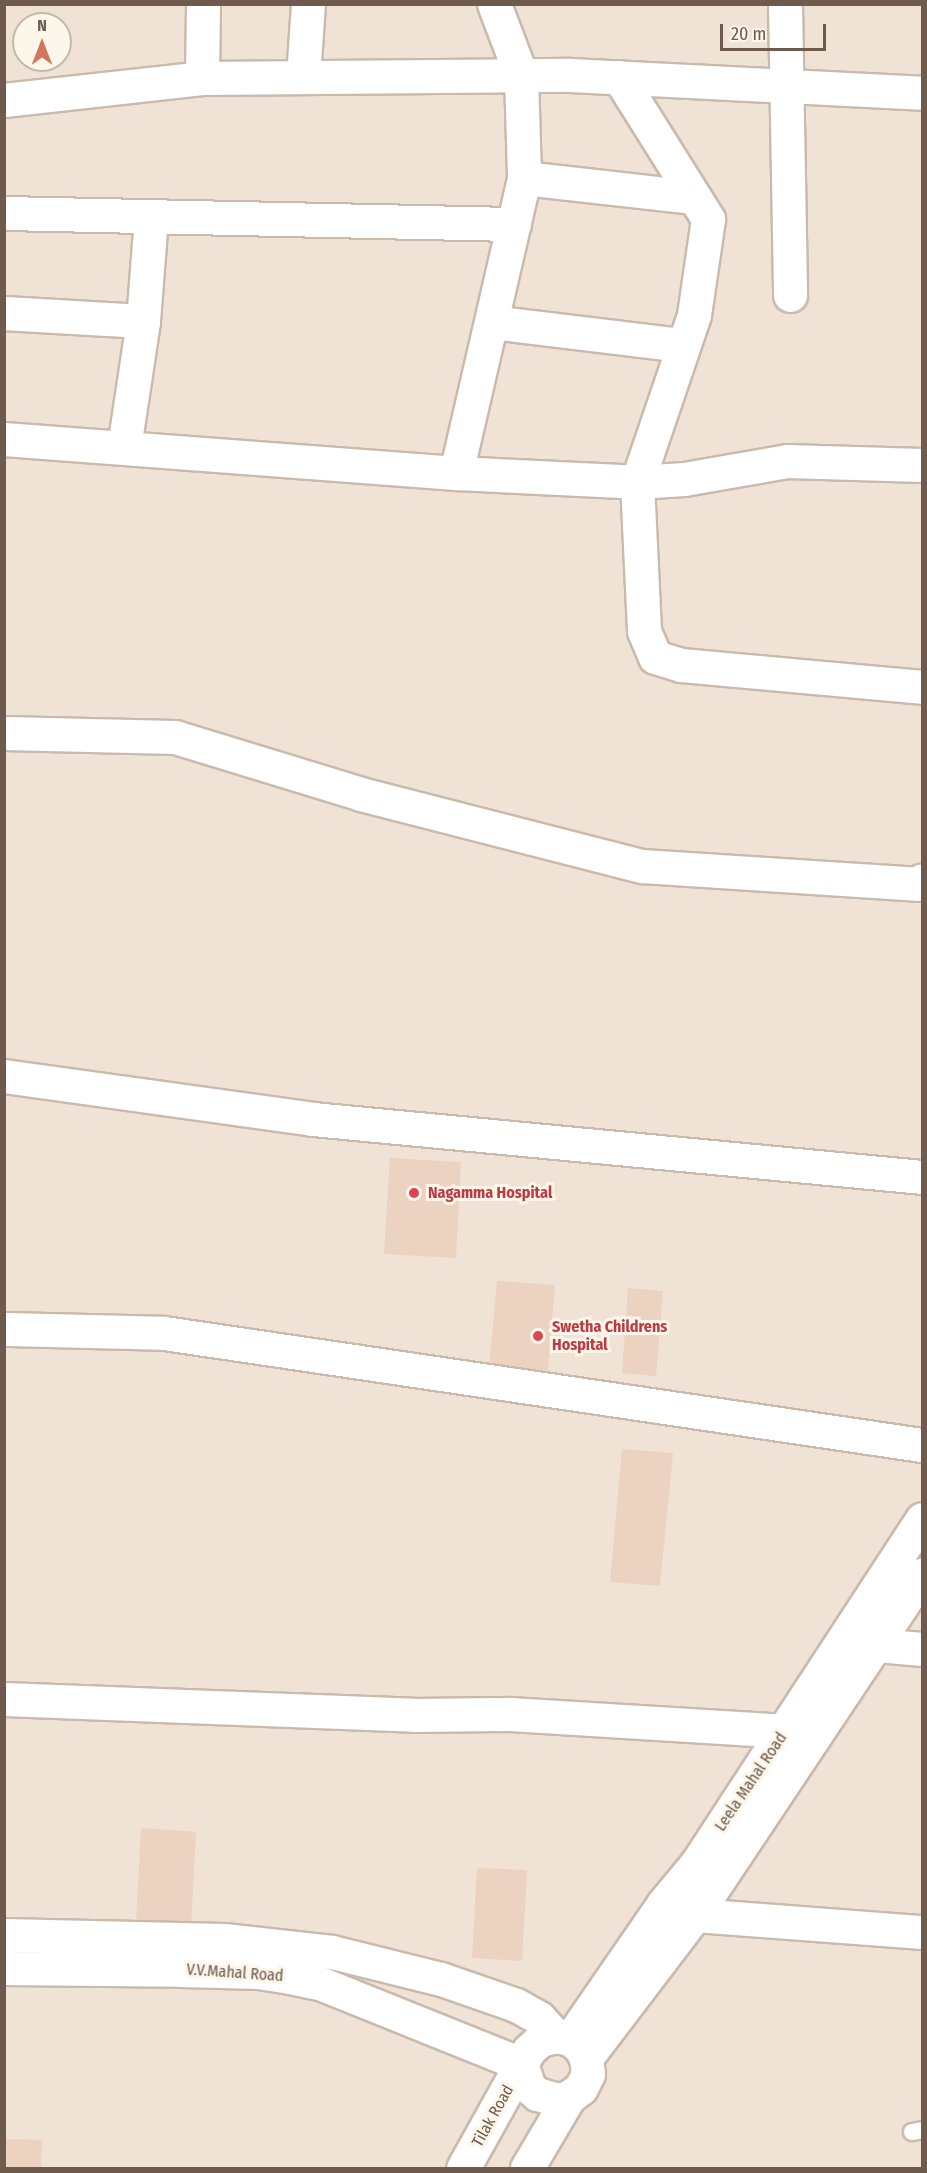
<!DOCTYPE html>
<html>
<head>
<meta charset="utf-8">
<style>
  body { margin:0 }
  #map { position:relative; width:927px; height:2173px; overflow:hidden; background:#f9f2e6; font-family:"Fira Sans Condensed",sans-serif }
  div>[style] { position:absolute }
  .residential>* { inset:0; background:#f0e3d5 }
  .building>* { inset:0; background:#ebd2c1 }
  .roads { filter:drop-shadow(2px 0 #c9baad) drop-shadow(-2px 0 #c9baad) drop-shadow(0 2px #c9baad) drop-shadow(0 -2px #c9baad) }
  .lane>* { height:16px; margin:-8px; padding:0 8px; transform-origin:8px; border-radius:8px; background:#fff }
  .street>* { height:33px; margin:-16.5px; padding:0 16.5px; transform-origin:16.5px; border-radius:16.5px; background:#fff }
  .secondary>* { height:33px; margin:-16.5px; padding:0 16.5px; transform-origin:16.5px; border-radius:16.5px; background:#fff }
  .dots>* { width:16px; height:16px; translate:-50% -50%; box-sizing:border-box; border:3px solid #fcf6eb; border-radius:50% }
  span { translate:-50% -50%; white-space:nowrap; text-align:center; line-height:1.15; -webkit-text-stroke:6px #fcf6eb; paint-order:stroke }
  .health-label { font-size:16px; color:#be3a42; font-weight:700 }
  .left { translate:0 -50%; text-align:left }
  .street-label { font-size:16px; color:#6f5a4e }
  .frame { position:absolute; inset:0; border:6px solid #6f5a4e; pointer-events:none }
  .north { position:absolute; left:12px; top:12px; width:60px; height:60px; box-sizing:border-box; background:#fcf6eb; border:2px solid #c4b8ac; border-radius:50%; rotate:0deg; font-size:16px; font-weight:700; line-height:24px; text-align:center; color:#6f5a4e }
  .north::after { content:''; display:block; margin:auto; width:21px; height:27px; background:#d3765b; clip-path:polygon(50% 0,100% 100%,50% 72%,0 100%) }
  .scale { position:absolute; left:720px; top:24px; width:106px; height:27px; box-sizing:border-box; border:3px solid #6f5a4e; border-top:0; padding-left:8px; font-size:18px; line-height:21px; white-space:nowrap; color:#6f5a4e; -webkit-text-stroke:4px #fcf6eb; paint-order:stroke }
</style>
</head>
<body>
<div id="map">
  <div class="residential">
    <i style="clip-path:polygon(evenodd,5px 5px,922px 5px,922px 2168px,5px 2168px,5px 5px,24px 24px,60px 24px,60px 60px,24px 60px,24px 24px)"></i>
  </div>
  <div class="building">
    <i style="clip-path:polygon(390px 1158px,461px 1162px,456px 1258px,384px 1254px)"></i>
    <i style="clip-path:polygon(497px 1281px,555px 1285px,547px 1384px,488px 1379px)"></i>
    <i style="clip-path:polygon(628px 1288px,663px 1291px,656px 1376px,622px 1373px)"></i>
    <i style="clip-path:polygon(622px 1449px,673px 1453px,660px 1586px,610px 1582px)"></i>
    <i style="clip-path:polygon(141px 1828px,196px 1832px,191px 1926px,136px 1923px)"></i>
    <i style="clip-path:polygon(477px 1868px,527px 1870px,522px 1961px,472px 1958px)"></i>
    <i style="clip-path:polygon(4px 2139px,42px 2140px,41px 2168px,4px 2168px)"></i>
  </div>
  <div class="roads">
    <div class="lane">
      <i style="left:912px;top:2132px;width:10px;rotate:-11deg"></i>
    </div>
    <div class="street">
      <i style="left:494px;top:4px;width:76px;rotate:69.2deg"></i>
      <i style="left:521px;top:75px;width:103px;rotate:88.3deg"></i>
      <i style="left:524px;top:178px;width:171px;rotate:6.4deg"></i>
      <i style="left:785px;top:4px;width:291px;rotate:89deg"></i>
      <i style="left:303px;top:77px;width:73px;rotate:-86.1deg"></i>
      <i style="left:619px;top:77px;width:168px;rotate:57.9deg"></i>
      <i style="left:708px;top:219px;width:97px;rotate:98.3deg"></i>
      <i style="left:694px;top:315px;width:176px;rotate:108.8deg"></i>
      <i style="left:637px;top:482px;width:149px;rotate:87.3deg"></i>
      <i style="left:644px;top:631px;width:28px;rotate:67deg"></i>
      <i style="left:655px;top:657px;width:27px;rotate:17deg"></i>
      <i style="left:681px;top:665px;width:242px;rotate:5.2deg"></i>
      <i style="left:202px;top:78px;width:74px;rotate:-89.2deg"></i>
      <i style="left:4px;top:100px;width:199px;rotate:-6.3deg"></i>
      <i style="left:202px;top:78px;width:368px;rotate:-0.5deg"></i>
      <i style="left:570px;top:75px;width:352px;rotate:2.9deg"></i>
      <i style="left:4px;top:213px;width:510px;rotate:1.24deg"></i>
      <i style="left:4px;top:313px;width:139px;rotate:3.3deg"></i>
      <i style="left:492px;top:322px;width:192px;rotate:6.9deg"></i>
      <i style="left:4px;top:439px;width:453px;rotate:4.3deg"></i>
      <i style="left:456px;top:473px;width:181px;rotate:2.8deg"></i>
      <i style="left:637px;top:482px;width:47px;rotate:-3.7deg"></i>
      <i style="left:684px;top:479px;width:105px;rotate:-9.9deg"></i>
      <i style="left:787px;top:461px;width:135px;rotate:1.7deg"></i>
      <i style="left:124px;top:447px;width:127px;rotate:-81.4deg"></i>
      <i style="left:143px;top:321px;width:105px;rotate:-85.6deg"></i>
      <i style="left:456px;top:473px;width:303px;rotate:-77deg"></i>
      <i style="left:4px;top:733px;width:171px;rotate:1.3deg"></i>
      <i style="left:175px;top:737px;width:195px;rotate:17deg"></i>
      <i style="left:361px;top:794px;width:290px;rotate:14.4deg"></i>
      <i style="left:642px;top:866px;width:279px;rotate:3.7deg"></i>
      <i style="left:920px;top:884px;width:4px;rotate:-63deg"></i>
      <i style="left:4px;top:1076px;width:312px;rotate:7.9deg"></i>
      <i style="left:313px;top:1119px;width:612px;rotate:5.44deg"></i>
      <i style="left:4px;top:1329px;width:160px;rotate:1.4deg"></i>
      <i style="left:164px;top:1333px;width:766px;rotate:8.41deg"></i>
      <i style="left:877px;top:1645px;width:45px;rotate:5.1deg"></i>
      <i style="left:4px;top:1699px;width:410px;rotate:2.2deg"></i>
      <i style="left:414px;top:1715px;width:96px;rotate:-0.6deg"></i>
      <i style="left:510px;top:1714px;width:277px;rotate:3.5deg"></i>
      <i style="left:671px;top:1907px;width:25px;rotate:18deg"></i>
      <i style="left:695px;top:1915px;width:228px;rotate:4.3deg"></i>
    </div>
    <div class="secondary">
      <i style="left:4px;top:1935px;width:220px;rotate:1.3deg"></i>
      <i style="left:224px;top:1940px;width:109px;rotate:6.3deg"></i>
      <i style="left:332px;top:1952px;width:112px;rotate:13.9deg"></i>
      <i style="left:441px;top:1979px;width:79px;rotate:19.1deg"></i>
      <i style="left:516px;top:2005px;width:26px;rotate:29deg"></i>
      <i style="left:539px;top:2018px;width:25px;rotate:47deg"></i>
      <i style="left:4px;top:1968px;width:177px;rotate:0.6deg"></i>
      <i style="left:181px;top:1970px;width:77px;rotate:1.5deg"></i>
      <i style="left:258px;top:1972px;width:32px;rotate:9deg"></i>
      <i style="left:290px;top:1977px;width:33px;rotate:12deg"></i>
      <i style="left:322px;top:1984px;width:214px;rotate:21.9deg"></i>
      <i style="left:521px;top:2064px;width:119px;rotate:119.1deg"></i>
      <i style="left:556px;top:2036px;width:14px;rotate:12deg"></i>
      <i style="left:570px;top:2039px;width:13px;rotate:39deg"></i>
      <i style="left:580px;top:2047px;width:13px;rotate:61deg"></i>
      <i style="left:586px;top:2058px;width:16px;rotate:83deg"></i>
      <i style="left:588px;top:2074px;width:16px;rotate:117deg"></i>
      <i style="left:581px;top:2088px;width:15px;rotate:143deg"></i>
      <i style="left:569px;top:2097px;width:11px;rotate:165deg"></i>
      <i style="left:558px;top:2100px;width:22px;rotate:-164deg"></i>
      <i style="left:537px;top:2094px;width:11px;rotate:-139deg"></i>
      <i style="left:529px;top:2087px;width:24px;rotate:-109deg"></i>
      <i style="left:521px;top:2064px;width:16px;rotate:-60deg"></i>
      <i style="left:529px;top:2050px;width:15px;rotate:-42deg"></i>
      <i style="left:540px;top:2040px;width:16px;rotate:-14deg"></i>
      <i style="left:570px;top:2039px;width:164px;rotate:-55.4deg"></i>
      <i style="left:663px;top:1904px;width:53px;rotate:-50.3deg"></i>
      <i style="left:697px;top:1863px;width:411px;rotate:-56.8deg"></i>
      <i style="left:586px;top:2058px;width:180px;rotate:-52.7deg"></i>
      <i style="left:695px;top:1915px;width:409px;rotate:-56.3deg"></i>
      <i style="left:527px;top:2168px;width:82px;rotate:-59.4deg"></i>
    </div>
  </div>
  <div class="dots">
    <i style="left:414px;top:1193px;background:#e0444e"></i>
    <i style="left:538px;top:1336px;background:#e0444e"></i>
  </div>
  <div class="health-label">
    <span class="left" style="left:428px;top:1193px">Nagamma Hospital</span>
    <span class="left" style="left:552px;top:1336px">Swetha Childrens<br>Hospital</span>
  </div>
  <div class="street-label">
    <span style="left:751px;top:1782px;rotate:-56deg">Leela Mahal Road</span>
    <span style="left:235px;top:1973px;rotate:4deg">V.V.Mahal Road</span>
    <span style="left:493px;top:2116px;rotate:-61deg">Tilak Road</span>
  </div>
  <div class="frame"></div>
  <div class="north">N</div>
  <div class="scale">20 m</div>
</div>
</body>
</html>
